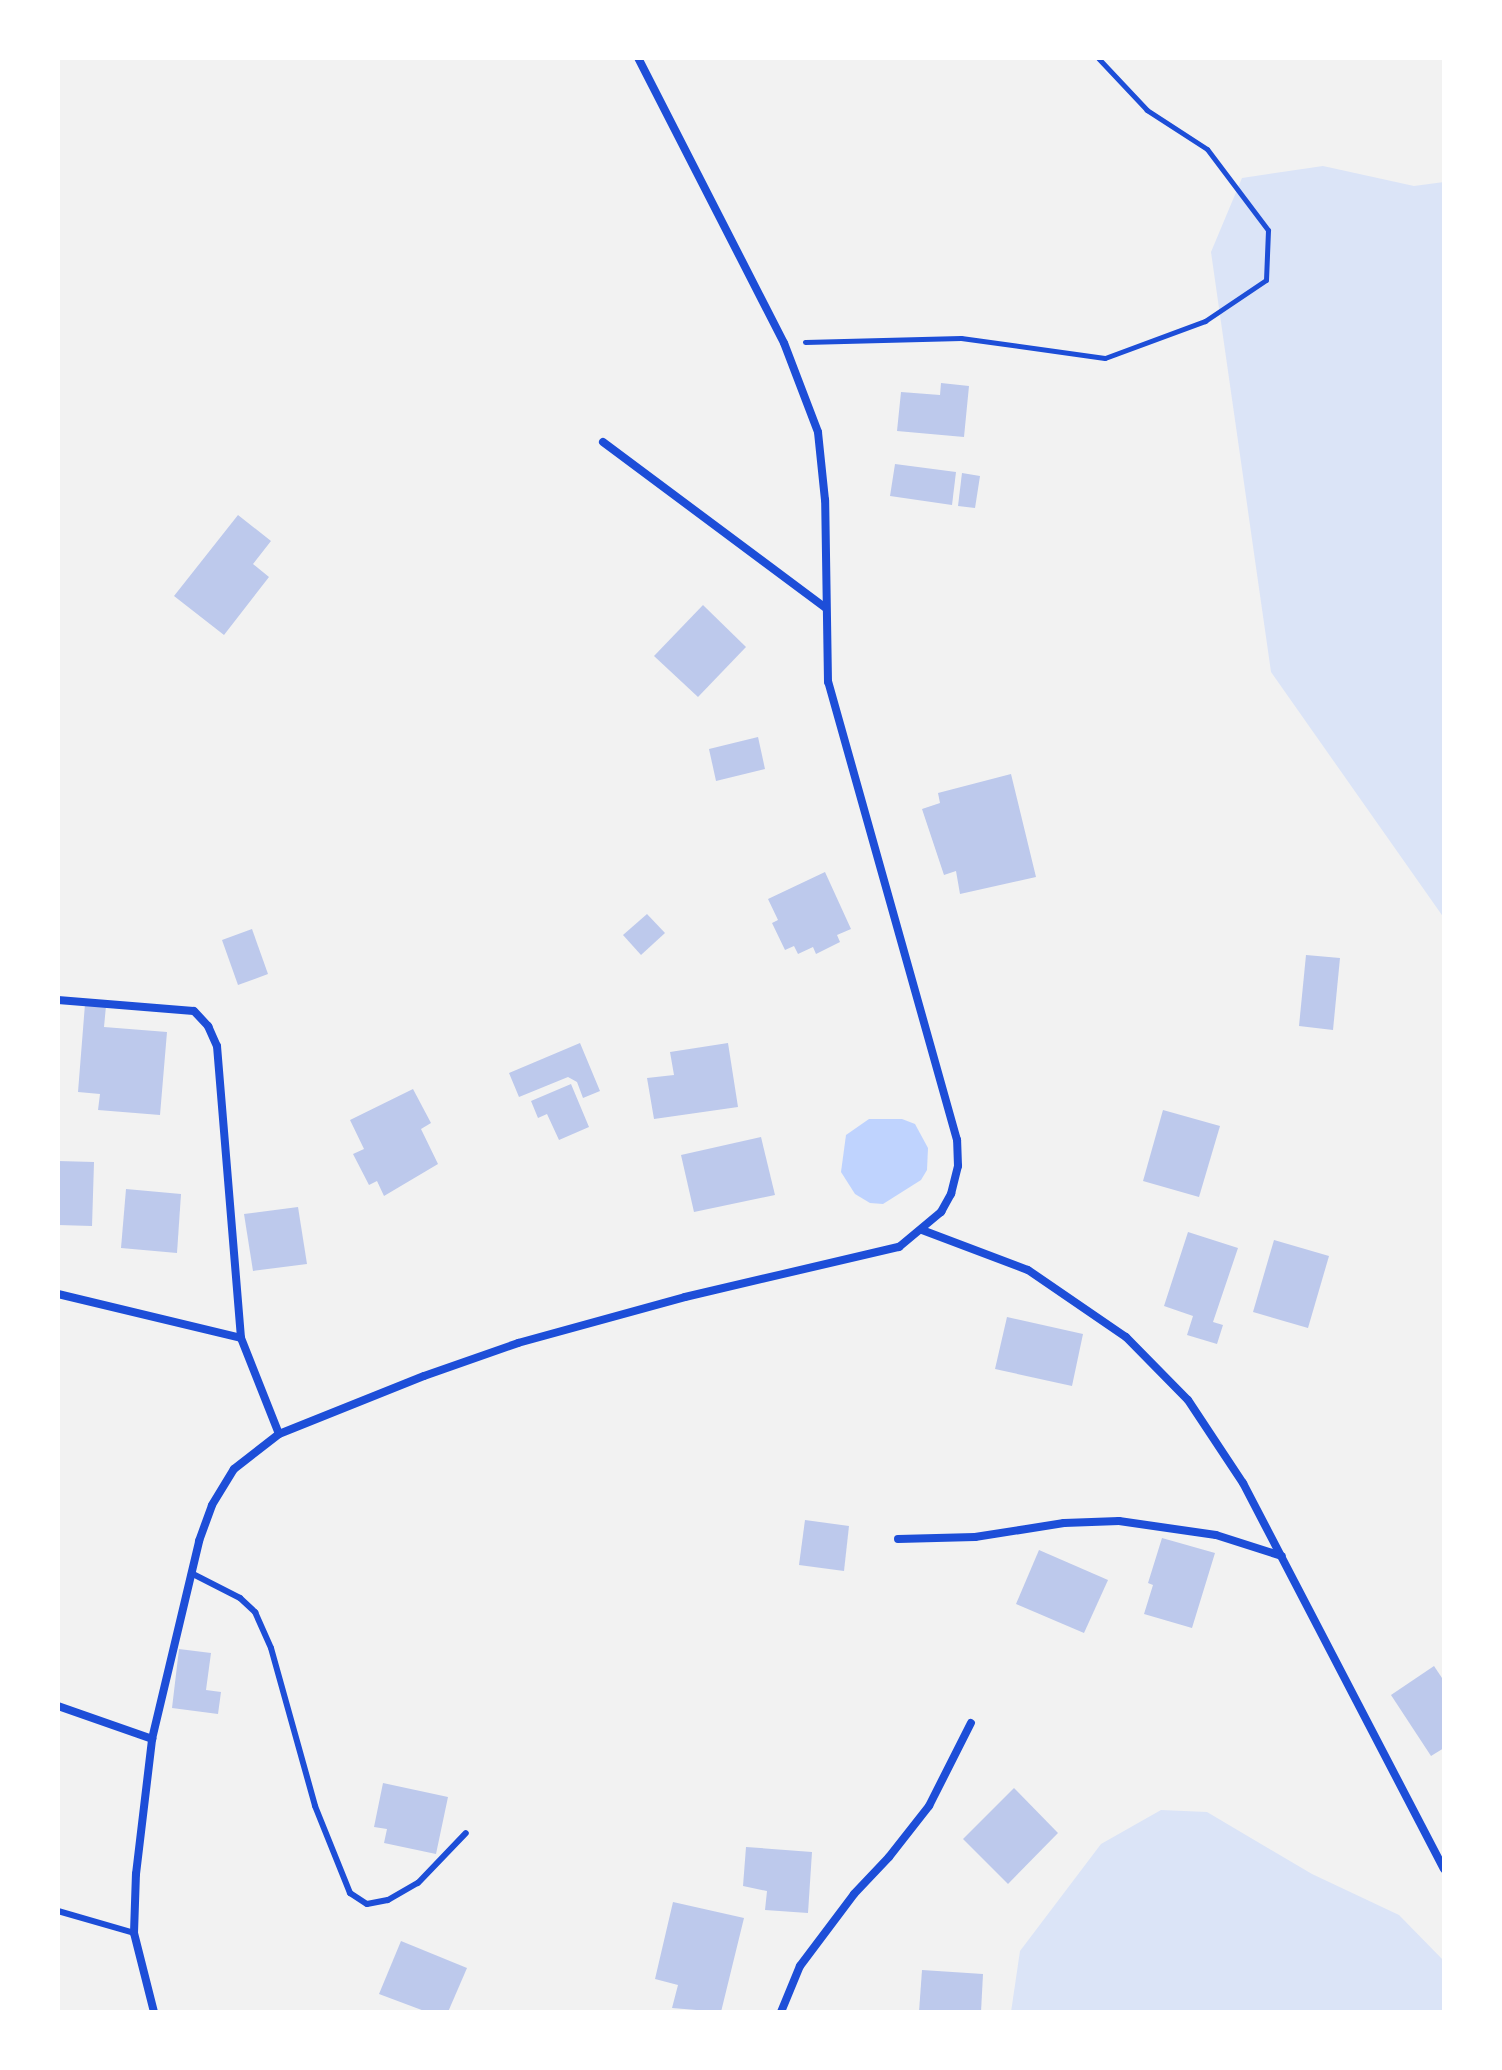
<!DOCTYPE html>
<html>
<head>
<meta charset="utf-8">
<style>
  body { margin:0 }
  #map { position:relative; width:1502px; height:2070px; overflow:hidden; background:#f2f2f2; font-family:"Source Sans 3",sans-serif }
  div>[style] { position:absolute }
  .green>* { inset:0; background:#dbe4f7 }
  .water>* { inset:0; background:#bfd3fe }
  .building>* { inset:0; background:#bdc9ec }
  .path>* { height:5px; margin:-2.5px; padding:0 2.5px; transform-origin:2.5px; border-radius:2.5px; background:#1d4ed8 }
  .service>* { height:6px; margin:-3px; padding:0 3px; transform-origin:3px; border-radius:3px; background:#1d4ed8 }
  .minor>* { height:8px; margin:-4px; padding:0 4px; transform-origin:4px; border-radius:4px; background:#1d4ed8 }
  span { translate:-50% -50%; white-space:nowrap; text-align:center; line-height:1.15; -webkit-text-stroke:7px #fff; paint-order:stroke }
  .frame { position:absolute; inset:0; border:60px solid #fff; pointer-events:none }
</style>
</head>
<body>
<div id="map">
  <div class="green">
    <i style="clip-path:polygon(1323px 166px,1414px 186px,1444px 182px,1444px 918px,1271px 672px,1211px 252px,1242px 178px)"></i>
    <i style="clip-path:polygon(1161px 1810px,1207px 1812px,1312px 1874px,1399px 1915px,1444px 1961px,1444px 2012px,1011px 2012px,1020px 1951px,1101px 1844px)"></i>
  </div>
  <div class="water">
    <i style="clip-path:polygon(869px 1119px,902px 1119px,915px 1124px,928px 1148px,927px 1170px,921px 1180px,883px 1204px,870px 1203px,855px 1194px,841px 1172px,846px 1135px)"></i>
  </div>
  <div class="building">
    <i style="clip-path:polygon(941px 383px,969px 386px,964px 437px,897px 431px,901px 392px,940px 395px)"></i>
    <i style="clip-path:polygon(895px 464px,956px 472px,952px 505px,890px 496px)"></i>
    <i style="clip-path:polygon(962px 473px,980px 476px,975px 508px,958px 506px)"></i>
    <i style="clip-path:polygon(238px 515px,271px 541px,253px 564px,269px 577px,224px 635px,174px 596px)"></i>
    <i style="clip-path:polygon(703px 605px,746px 647px,698px 697px,654px 656px)"></i>
    <i style="clip-path:polygon(758px 737px,765px 769px,716px 781px,709px 749px)"></i>
    <i style="clip-path:polygon(1011px 774px,1036px 877px,960px 894px,956px 871px,944px 875px,922px 809px,940px 803px,938px 793px)"></i>
    <i style="clip-path:polygon(825px 872px,851px 929px,837px 935px,840px 942px,816px 954px,813px 947px,798px 954px,794px 946px,785px 950px,772px 923px,778px 920px,768px 899px)"></i>
    <i style="clip-path:polygon(647px 914px,665px 933px,641px 955px,623px 935px)"></i>
    <i style="clip-path:polygon(252px 929px,268px 974px,238px 985px,222px 940px)"></i>
    <i style="clip-path:polygon(1306px 955px,1340px 958px,1333px 1030px,1299px 1026px)"></i>
    <i style="clip-path:polygon(85px 1004px,106px 1006px,104px 1027px,167px 1032px,160px 1115px,98px 1110px,100px 1094px,78px 1092px)"></i>
    <i style="clip-path:polygon(580px 1043px,600px 1091px,583px 1098px,577px 1082px,568px 1077px,519px 1097px,509px 1073px)"></i>
    <i style="clip-path:polygon(728px 1043px,738px 1107px,654px 1119px,647px 1078px,674px 1075px,670px 1052px)"></i>
    <i style="clip-path:polygon(571px 1084px,589px 1127px,559px 1140px,547px 1114px,538px 1118px,531px 1101px)"></i>
    <i style="clip-path:polygon(413px 1089px,431px 1123px,421px 1129px,438px 1164px,384px 1196px,377px 1181px,369px 1185px,353px 1154px,364px 1149px,350px 1120px)"></i>
    <i style="clip-path:polygon(1163px 1110px,1220px 1126px,1199px 1197px,1143px 1181px)"></i>
    <i style="clip-path:polygon(761px 1137px,775px 1195px,694px 1212px,681px 1155px)"></i>
    <i style="clip-path:polygon(58px 1161px,94px 1162px,92px 1226px,58px 1225px)"></i>
    <i style="clip-path:polygon(126px 1189px,181px 1194px,177px 1253px,121px 1248px)"></i>
    <i style="clip-path:polygon(298px 1207px,307px 1264px,253px 1271px,244px 1214px)"></i>
    <i style="clip-path:polygon(1188px 1232px,1238px 1248px,1213px 1322px,1223px 1325px,1217px 1344px,1187px 1335px,1193px 1316px,1164px 1306px)"></i>
    <i style="clip-path:polygon(1274px 1240px,1329px 1256px,1308px 1328px,1253px 1312px)"></i>
    <i style="clip-path:polygon(1007px 1317px,1083px 1334px,1072px 1386px,995px 1369px)"></i>
    <i style="clip-path:polygon(805px 1520px,849px 1526px,844px 1571px,799px 1565px)"></i>
    <i style="clip-path:polygon(1162px 1538px,1215px 1553px,1192px 1628px,1144px 1614px,1153px 1585px,1148px 1583px)"></i>
    <i style="clip-path:polygon(1039px 1550px,1108px 1580px,1084px 1633px,1016px 1604px)"></i>
    <i style="clip-path:polygon(179px 1649px,211px 1653px,206px 1690px,221px 1692px,218px 1714px,172px 1708px)"></i>
    <i style="clip-path:polygon(1434px 1666px,1444px 1681px,1444px 1748px,1431px 1756px,1391px 1695px)"></i>
    <i style="clip-path:polygon(383px 1783px,448px 1797px,436px 1854px,384px 1843px,387px 1829px,374px 1827px)"></i>
    <i style="clip-path:polygon(1014px 1788px,1058px 1833px,1008px 1884px,963px 1839px)"></i>
    <i style="clip-path:polygon(746px 1847px,812px 1852px,808px 1913px,765px 1910px,767px 1891px,743px 1886px)"></i>
    <i style="clip-path:polygon(673px 1902px,744px 1918px,721px 2012px,672px 2008px,678px 1985px,655px 1979px)"></i>
    <i style="clip-path:polygon(401px 1941px,467px 1968px,448px 2012px,427px 2012px,379px 1994px)"></i>
    <i style="clip-path:polygon(922px 1970px,983px 1974px,981px 2012px,919px 2012px)"></i>
  </div>
  <div class="path">
    <i style="left:805px;top:342px;width:156px;rotate:-1.5deg"></i>
    <i style="left:961px;top:338px;width:145px;rotate:7.9deg"></i>
    <i style="left:1105px;top:358px;width:107px;rotate:-20.3deg"></i>
    <i style="left:1205px;top:321px;width:73px;rotate:-33.9deg"></i>
    <i style="left:1266px;top:280px;width:50px;rotate:-87.7deg"></i>
    <i style="left:1268px;top:230px;width:101px;rotate:-127deg"></i>
    <i style="left:1207px;top:149px;width:72px;rotate:-147deg"></i>
    <i style="left:1147px;top:110px;width:71px;rotate:-133.3deg"></i>
  </div>
  <div class="service">
    <i style="left:191px;top:1573px;width:55px;rotate:27deg"></i>
    <i style="left:240px;top:1598px;width:21px;rotate:43deg"></i>
    <i style="left:255px;top:1612px;width:39px;rotate:66deg"></i>
    <i style="left:271px;top:1648px;width:164px;rotate:74.4deg"></i>
    <i style="left:315px;top:1806px;width:94px;rotate:68.1deg"></i>
    <i style="left:350px;top:1893px;width:20px;rotate:33deg"></i>
    <i style="left:367px;top:1904px;width:21px;rotate:-11deg"></i>
    <i style="left:388px;top:1900px;width:34px;rotate:-30deg"></i>
    <i style="left:418px;top:1883px;width:69px;rotate:-46.2deg"></i>
    <i style="left:58px;top:1911px;width:79px;rotate:16.1deg"></i>
  </div>
  <div class="minor">
    <i style="left:603px;top:442px;width:278px;rotate:36.7deg"></i>
    <i style="left:58px;top:1000px;width:136px;rotate:4.6deg"></i>
    <i style="left:194px;top:1011px;width:21px;rotate:47deg"></i>
    <i style="left:208px;top:1026px;width:22px;rotate:66deg"></i>
    <i style="left:217px;top:1046px;width:293px;rotate:85.3deg"></i>
    <i style="left:241px;top:1338px;width:103px;rotate:68.4deg"></i>
    <i style="left:922px;top:1230px;width:113px;rotate:20.7deg"></i>
    <i style="left:1028px;top:1270px;width:119px;rotate:34.4deg"></i>
    <i style="left:1126px;top:1337px;width:88px;rotate:45.5deg"></i>
    <i style="left:1188px;top:1400px;width:100px;rotate:56.5deg"></i>
    <i style="left:1243px;top:1483px;width:435px;rotate:62.5deg"></i>
    <i style="left:58px;top:1294px;width:188px;rotate:13.5deg"></i>
    <i style="left:898px;top:1539px;width:77px;rotate:-1.5deg"></i>
    <i style="left:975px;top:1537px;width:90px;rotate:-8.9deg"></i>
    <i style="left:1064px;top:1523px;width:55px;rotate:-2.1deg"></i>
    <i style="left:1119px;top:1521px;width:98px;rotate:8.2deg"></i>
    <i style="left:1216px;top:1535px;width:69px;rotate:17.7deg"></i>
    <i style="left:58px;top:1706px;width:100px;rotate:19.3deg"></i>
    <i style="left:154px;top:2012px;width:81px;rotate:-104.2deg"></i>
    <i style="left:134px;top:1933px;width:59px;rotate:-88.1deg"></i>
    <i style="left:136px;top:1874px;width:136px;rotate:-83.2deg"></i>
    <i style="left:152px;top:1739px;width:204px;rotate:-76.6deg"></i>
    <i style="left:199px;top:1541px;width:38px;rotate:-70deg"></i>
    <i style="left:212px;top:1505px;width:42px;rotate:-58.6deg"></i>
    <i style="left:234px;top:1469px;width:57px;rotate:-37.9deg"></i>
    <i style="left:279px;top:1434px;width:156px;rotate:-21.8deg"></i>
    <i style="left:424px;top:1376px;width:100px;rotate:-19.3deg"></i>
    <i style="left:518px;top:1343px;width:173px;rotate:-15.4deg"></i>
    <i style="left:685px;top:1297px;width:220px;rotate:-13.2deg"></i>
    <i style="left:899px;top:1247px;width:55px;rotate:-39.8deg"></i>
    <i style="left:941px;top:1212px;width:21px;rotate:-61deg"></i>
    <i style="left:951px;top:1194px;width:29px;rotate:-76deg"></i>
    <i style="left:958px;top:1166px;width:26px;rotate:-92deg"></i>
    <i style="left:957px;top:1140px;width:476px;rotate:-105.7deg"></i>
    <i style="left:828px;top:682px;width:182px;rotate:-90.9deg"></i>
    <i style="left:825px;top:500px;width:68px;rotate:-95.9deg"></i>
    <i style="left:818px;top:432px;width:95px;rotate:-110.9deg"></i>
    <i style="left:784px;top:343px;width:320px;rotate:-117.1deg"></i>
    <i style="left:781px;top:2012px;width:50px;rotate:-67.6deg"></i>
    <i style="left:800px;top:1966px;width:90px;rotate:-53.1deg"></i>
    <i style="left:854px;top:1894px;width:51px;rotate:-46.6deg"></i>
    <i style="left:889px;top:1857px;width:65px;rotate:-51.9deg"></i>
    <i style="left:929px;top:1806px;width:93px;rotate:-63.2deg"></i>
  </div>
  <div class="frame"></div>
</div>
</body>
</html>
